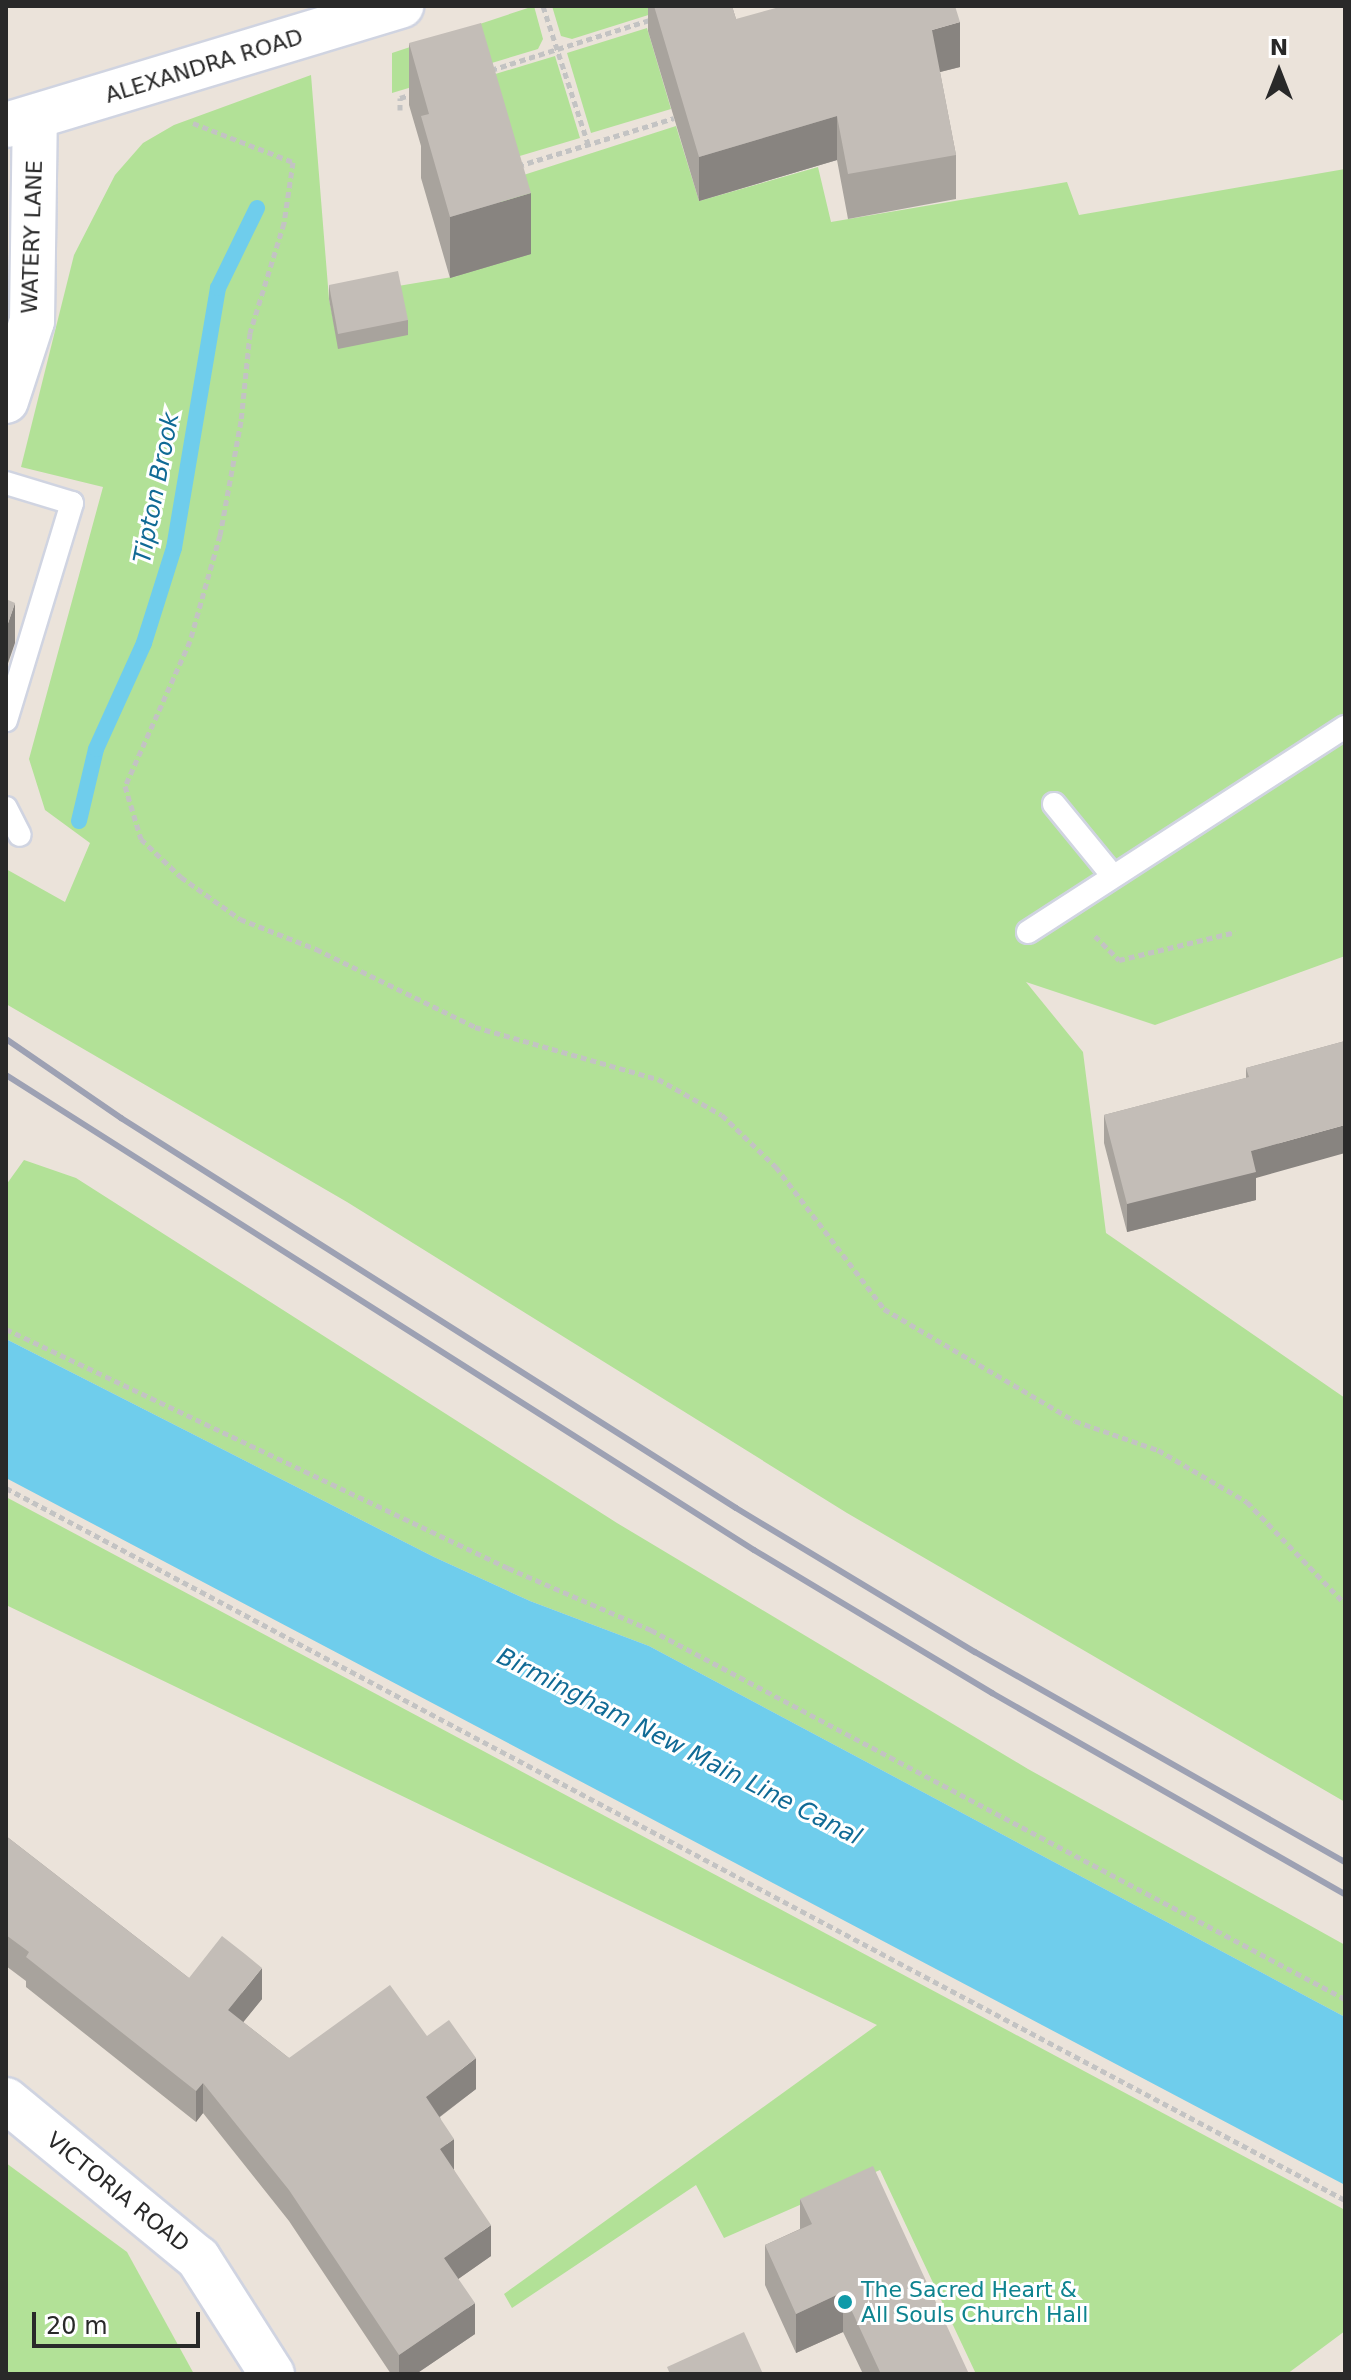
<!DOCTYPE html>
<html>
<head>
<meta charset="utf-8">
<style>
  body { margin:0 }
  #map { position:relative; width:1351px; height:2380px; overflow:hidden; background:#ebe3da; font-family:"DejaVu Sans",sans-serif }
  div>[style] { position:absolute }
  .green>* { inset:0; background:#b2e197 }
  .water>* { inset:0; background:#6fcdec }
  .stream>* { height:16px; margin:-8px; padding:0 8px; transform-origin:8px; border-radius:8px; background:#6fcdec }
  .path>* { height:5px; margin-top:-2.5px; transform-origin:0; background:repeating-linear-gradient(90deg,#c3c3c3 0 6px,transparent 0 10px) }
  .roads { filter:drop-shadow(2px 0 #d0d4e1) drop-shadow(-2px 0 #d0d4e1) drop-shadow(0 2px #d0d4e1) drop-shadow(0 -2px #d0d4e1) }
  .service>* { height:22px; margin:-11px; padding:0 11px; transform-origin:11px; border-radius:11px; background:#fff }
  .minor>* { height:44px; margin:-22px; padding:0 22px; transform-origin:22px; border-radius:22px; background:#fff }
  .secondary>* { height:44px; margin:-22px; padding:0 22px; transform-origin:22px; border-radius:22px; background:#fff }
  .rail>* { height:6px; margin:-3px; padding:0 3px; transform-origin:3px; border-radius:3px; background:#9da1b3 }
  .wall>* { inset:0; background:#a8a39d }
  .shaded-wall>* { inset:0; background:#888480 }
  .building>* { inset:0; background:#c3bdb7 }
  .dots>* { width:22px; height:22px; translate:-50% -50%; box-sizing:border-box; border:4px solid #fff; border-radius:50% }
  span { translate:-50% -50%; white-space:nowrap; text-align:center; line-height:1.15; -webkit-text-stroke:6px #fff; paint-order:stroke }
  .street-label { font-size:22px; color:#292929 }
  .culture-label { font-size:22px; color:#0d838f }
  .left { translate:0 -50%; text-align:left }
  .water-label { font-size:24px; color:#106a95; font-style:italic }
  .frame { position:absolute; inset:0; border:8px solid #292929; pointer-events:none }
  .north { position:absolute; left:1239px; top:32px; width:80px; height:80px; -webkit-text-stroke:6px #fff; paint-order:stroke; rotate:0deg; font-size:22px; font-weight:700; line-height:32px; text-align:center; color:#292929 }
  .north::after { content:''; display:block; margin:auto; width:28px; height:36px; background:#292929; clip-path:polygon(50% 0,100% 100%,50% 72%,0 100%) }
  .scale { position:absolute; left:32px; top:2312px; width:168px; height:36px; box-sizing:border-box; border:4px solid #292929; border-top:0; padding-left:10px; font-size:24px; line-height:28px; white-space:nowrap; color:#292929; -webkit-text-stroke:6px #fff; paint-order:stroke }
</style>
</head>
<body>
<div id="map">
  <div class="green">
    <i style="clip-path:polygon(534px 6px,543px 39px,538px 49px,392px 93px,392px 53px)"></i>
    <i style="clip-path:polygon(552px 6px,677px 6px,572px 39px,561px 36px)"></i>
    <i style="clip-path:polygon(647px 28px,671px 109px,591px 133px,567px 53px)"></i>
    <i style="clip-path:polygon(555px 56px,580px 138px,503px 161px,479px 79px)"></i>
    <i style="clip-path:polygon(311px 75px,329px 299px,339px 348px,398px 286px,458px 276px,508px 180px,676px 126px,699px 201px,818px 167px,831px 222px,1067px 182px,1079px 215px,1345px 169px,1345px 956px,1155px 1025px,1026px 982px,1083px 1052px,1106px 1233px,1345px 1398px,1345px 1802px,847px 1513px,347px 1202px,6px 1004px,6px 869px,65px 902px,90px 843px,45px 810px,29px 759px,103px 487px,21px 467px,74px 255px,115px 175px,143px 143px,174px 125px)"></i>
    <i style="clip-path:polygon(24px 1160px,76px 1178px,617px 1523px,1028px 1769px,1345px 1945px,1345px 2017px,649px 1646px,530px 1601px,434px 1557px,6px 1339px,6px 1185px)"></i>
    <i style="clip-path:polygon(6px 1497px,1345px 2210px,1345px 2331px,1287px 2374px,976px 2374px,880px 2170px,724px 2238px,696px 2185px,512px 2308px,504px 2294px,877px 2025px,6px 1605px)"></i>
    <i style="clip-path:polygon(6px 2163px,127px 2252px,194px 2374px,6px 2374px)"></i>
  </div>
  <div class="water">
    <i style="clip-path:polygon(6px 1339px,434px 1557px,530px 1601px,649px 1646px,1345px 2017px,1345px 2185px,6px 1478px)"></i>
  </div>
  <div class="stream">
    <i style="left:79px;top:821px;width:74px;rotate:-76.7deg"></i>
    <i style="left:96px;top:749px;width:116px;rotate:-65.6deg"></i>
    <i style="left:144px;top:643px;width:100px;rotate:-72.5deg"></i>
    <i style="left:174px;top:548px;width:264px;rotate:-80.4deg"></i>
    <i style="left:218px;top:288px;width:89px;rotate:-64deg"></i>
  </div>
  <div class="path">
    <i style="left:543px;top:6px;width:145px;rotate:71.9deg"></i>
    <i style="left:491px;top:70px;width:170px;rotate:-17.5deg"></i>
    <i style="left:400px;top:110px;width:12px;rotate:-90deg"></i>
    <i style="left:400px;top:98px;width:14px;rotate:-17deg"></i>
    <i style="left:193px;top:123px;width:107px;rotate:21.3deg"></i>
    <i style="left:293px;top:162px;width:62px;rotate:98.4deg"></i>
    <i style="left:284px;top:223px;width:115px;rotate:107.2deg"></i>
    <i style="left:250px;top:333px;width:88px;rotate:95.8deg"></i>
    <i style="left:241px;top:421px;width:116px;rotate:100.4deg"></i>
    <i style="left:220px;top:535px;width:110px;rotate:105.8deg"></i>
    <i style="left:190px;top:641px;width:159px;rotate:114.1deg"></i>
    <i style="left:125px;top:786px;width:55px;rotate:73.2deg"></i>
    <i style="left:141px;top:839px;width:55px;rotate:43.5deg"></i>
    <i style="left:181px;top:877px;width:72px;rotate:35.4deg"></i>
    <i style="left:240px;top:919px;width:82px;rotate:21.5deg"></i>
    <i style="left:316px;top:949px;width:177px;rotate:26.1deg"></i>
    <i style="left:475px;top:1027px;width:190px;rotate:15.9deg"></i>
    <i style="left:658px;top:1079px;width:73px;rotate:29.4deg"></i>
    <i style="left:722px;top:1115px;width:75px;rotate:43.9deg"></i>
    <i style="left:776px;top:1167px;width:178px;rotate:52.7deg"></i>
    <i style="left:884px;top:1309px;width:221px;rotate:30.4deg"></i>
    <i style="left:1075px;top:1421px;width:88px;rotate:19.3deg"></i>
    <i style="left:1158px;top:1450px;width:103px;rotate:30.3deg"></i>
    <i style="left:1247px;top:1502px;width:141px;rotate:46.1deg"></i>
    <i style="left:518px;top:166px;width:163px;rotate:-17.1deg"></i>
    <i style="left:1095px;top:936px;width:34px;rotate:45deg"></i>
    <i style="left:1119px;top:960px;width:120px;rotate:-13.5deg"></i>
    <i style="left:6px;top:1329px;width:556px;rotate:25.46deg"></i>
    <i style="left:508px;top:1568px;width:156px;rotate:23.4deg"></i>
    <i style="left:651px;top:1630px;width:786px;rotate:28deg"></i>
    <i style="left:6px;top:1488px;width:1517px;rotate:28deg"></i>
  </div>
  <div class="roads">
    <div class="service">
      <i style="left:6px;top:483px;width:69px;rotate:16.9deg"></i>
      <i style="left:72px;top:503px;width:227px;rotate:106.9deg"></i>
      <i style="left:1054px;top:804px;width:93px;rotate:50.7deg"></i>
      <i style="left:6px;top:808px;width:30px;rotate:63deg"></i>
      <i style="left:1028px;top:932px;width:378px;rotate:-32.9deg"></i>
    </div>
    <div class="minor">
      <i style="left:6px;top:401px;width:84px;rotate:-72deg"></i>
      <i style="left:32px;top:321px;width:203px;rotate:-89.2deg"></i>
      <i style="left:6px;top:2100px;width:249px;rotate:39.5deg"></i>
      <i style="left:198px;top:2258px;width:138px;rotate:57.5deg"></i>
    </div>
    <div class="secondary">
      <i style="left:6px;top:125px;width:413px;rotate:-16.8deg"></i>
    </div>
  </div>
  <div class="rail">
    <i style="left:6px;top:1039px;width:140px;rotate:34.5deg"></i>
    <i style="left:121px;top:1118px;width:728px;rotate:32.38deg"></i>
    <i style="left:736px;top:1508px;width:279px;rotate:31.1deg"></i>
    <i style="left:975px;top:1652px;width:425px;rotate:29.6deg"></i>
    <i style="left:6px;top:1075px;width:886px;rotate:32.42deg"></i>
    <i style="left:754px;top:1550px;width:278px;rotate:31deg"></i>
    <i style="left:992px;top:1693px;width:406px;rotate:29.7deg"></i>
  </div>
  <div class="wall">
    <i style="clip-path:polygon(648px 6px,732px 6px,736px 19px,960px 67px,940px 72px,956px 155px,956px 199px,848px 219px,837px 160px,699px 201px,648px 31px)"></i>
    <i style="clip-path:polygon(409px 43px,531px 254px,450px 278px,421px 178px,421px 146px,409px 105px)"></i>
    <i style="clip-path:polygon(329px 285px,408px 320px,408px 335px,338px 349px,329px 299px)"></i>
    <i style="clip-path:polygon(1345px 1041px,1256px 1178px,1256px 1200px,1127px 1232px,1104px 1143px,1104px 1115px,1246px 1078px,1246px 1068px)"></i>
    <i style="clip-path:polygon(6px 1836px,189px 1978px,262px 1999px,243px 2022px,289px 2058px,427px 2036px,476px 2089px,440px 2117px,454px 2170px,491px 2256px,458px 2279px,475px 2334px,416px 2374px,391px 2374px,289px 2221px,203px 2113px,196px 2122px,26px 1987px,26px 1981px,6px 1966px)"></i>
    <i style="clip-path:polygon(800px 2199px,969px 2374px,863px 2374px,843px 2332px,796px 2353px,765px 2285px,765px 2245px,800px 2229px)"></i>
  </div>
  <div class="shaded-wall">
    <i style="clip-path:polygon(960px 22px,960px 67px,932px 74px,932px 30px)"></i>
    <i style="clip-path:polygon(837px 116px,837px 160px,699px 201px,699px 157px)"></i>
    <i style="clip-path:polygon(531px 193px,531px 254px,450px 278px,450px 217px)"></i>
    <i style="clip-path:polygon(15px 603px,15px 643px,6px 669px,6px 629px)"></i>
    <i style="clip-path:polygon(1345px 1125px,1345px 1153px,1256px 1178px,1256px 1200px,1127px 1232px,1127px 1204px,1251px 1151px)"></i>
    <i style="clip-path:polygon(262px 1968px,262px 1999px,228px 2041px,228px 2010px)"></i>
    <i style="clip-path:polygon(476px 2058px,476px 2089px,426px 2127px,426px 2097px)"></i>
    <i style="clip-path:polygon(203px 2083px,203px 2113px,196px 2122px,196px 2091px)"></i>
    <i style="clip-path:polygon(454px 2139px,454px 2169px,440px 2179px,440px 2149px)"></i>
    <i style="clip-path:polygon(491px 2225px,491px 2256px,444px 2289px,444px 2258px)"></i>
    <i style="clip-path:polygon(843px 2292px,843px 2332px,796px 2353px,796px 2314px)"></i>
    <i style="clip-path:polygon(475px 2303px,475px 2334px,416px 2374px,399px 2374px,399px 2355px)"></i>
  </div>
  <div class="building">
    <i style="clip-path:polygon(654px 6px,732px 6px,736px 19px,783px 6px,955px 6px,960px 22px,932px 30px,956px 155px,848px 174px,837px 116px,699px 157px)"></i>
    <i style="clip-path:polygon(481px 23px,531px 193px,450px 217px,421px 116px,429px 114px,409px 43px)"></i>
    <i style="clip-path:polygon(398px 271px,408px 320px,338px 334px,329px 285px)"></i>
    <i style="clip-path:polygon(6px 599px,15px 603px,6px 629px)"></i>
    <i style="clip-path:polygon(1345px 1041px,1345px 1125px,1251px 1151px,1256px 1172px,1127px 1204px,1104px 1115px,1249px 1077px,1246px 1068px)"></i>
    <i style="clip-path:polygon(6px 1836px,189px 1978px,222px 1936px,245px 1954px,262px 1968px,228px 2010px,289px 2058px,390px 1985px,427px 2036px,449px 2020px,476px 2058px,426px 2097px,454px 2139px,440px 2149px,491px 2225px,444px 2258px,475px 2303px,399px 2355px,289px 2190px,203px 2083px,196px 2091px,26px 1957px,29px 1952px,6px 1935px)"></i>
    <i style="clip-path:polygon(873px 2166px,969px 2374px,881px 2374px,843px 2292px,796px 2314px,765px 2245px,812px 2224px,800px 2199px)"></i>
    <i style="clip-path:polygon(744px 2332px,763px 2374px,670px 2374px,667px 2367px)"></i>
  </div>
  <div class="dots">
    <i style="left:845px;top:2302px;background:#0f9aa8"></i>
  </div>
  <div class="street-label">
    <span style="left:204px;top:66px;rotate:-17deg">ALEXANDRA ROAD</span>
    <span style="left:32px;top:237px;rotate:-88deg">WATERY LANE</span>
    <span style="left:118px;top:2192px;rotate:39deg">VICTORIA ROAD</span>
  </div>
  <div class="culture-label">
    <span class="left" style="left:861px;top:2302px">The Sacred Heart &amp;<br>All Souls Church Hall</span>
  </div>
  <div class="water-label">
    <span style="left:157px;top:488px;rotate:-79deg">Tipton Brook</span>
    <span style="left:679px;top:1747px;rotate:27deg">Birmingham New Main Line Canal</span>
  </div>
  <div class="frame"></div>
  <div class="north">N</div>
  <div class="scale">20 m</div>
</div>
</body>
</html>
